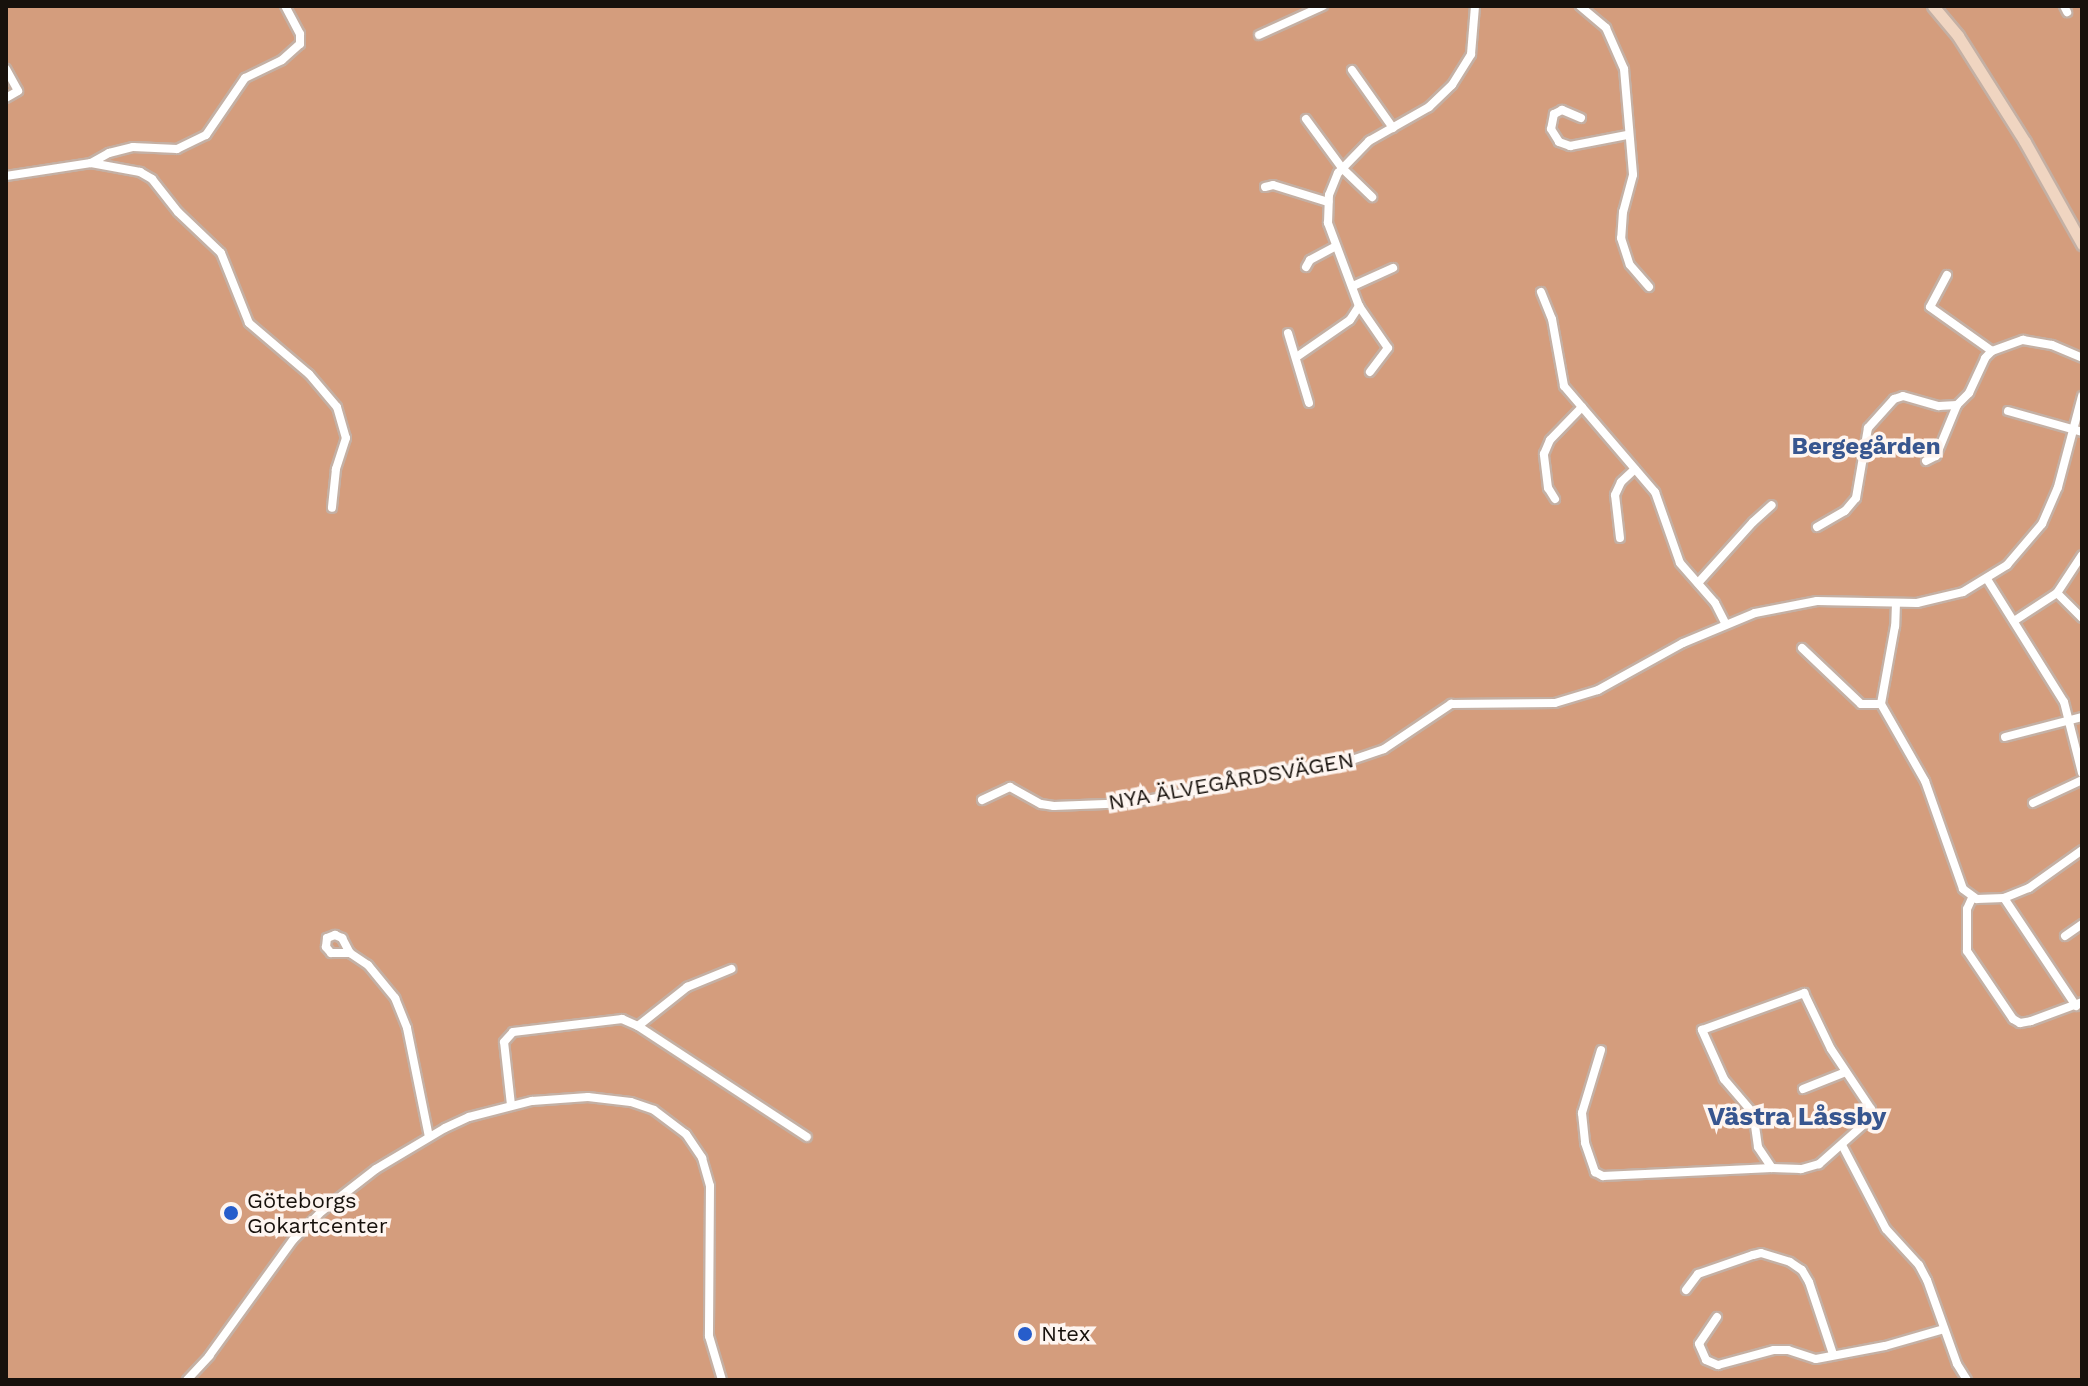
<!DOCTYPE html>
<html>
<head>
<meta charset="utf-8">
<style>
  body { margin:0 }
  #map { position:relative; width:2088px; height:1386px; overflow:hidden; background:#fae5d9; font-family:"Work Sans",sans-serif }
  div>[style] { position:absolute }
  .water>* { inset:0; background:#d49d7d }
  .roads { filter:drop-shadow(2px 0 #c4b0a4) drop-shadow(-2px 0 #c4b0a4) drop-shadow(0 2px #c4b0a4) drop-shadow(0 -2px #c4b0a4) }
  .street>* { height:8px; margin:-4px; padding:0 4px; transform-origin:4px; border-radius:4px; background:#fff }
  .secondary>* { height:11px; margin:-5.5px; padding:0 5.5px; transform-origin:5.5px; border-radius:5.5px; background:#f0d5c1 }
  .dots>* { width:22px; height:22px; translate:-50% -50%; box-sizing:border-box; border:4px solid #fef5f0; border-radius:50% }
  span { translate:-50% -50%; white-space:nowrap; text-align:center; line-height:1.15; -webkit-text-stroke:7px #fef5f0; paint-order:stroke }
  .street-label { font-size:22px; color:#17110c }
  .poi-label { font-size:22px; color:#17110c }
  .left { translate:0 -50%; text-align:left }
  .neighbourhood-label { font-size:24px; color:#38568f; font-weight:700 }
  .quarter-label { font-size:26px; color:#38568f; font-weight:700 }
  .frame { position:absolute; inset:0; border:8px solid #17110c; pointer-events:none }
</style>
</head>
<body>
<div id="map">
  <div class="water">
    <i style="clip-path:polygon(6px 6px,2082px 6px,2082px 1380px,6px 1380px)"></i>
  </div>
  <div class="roads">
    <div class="street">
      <i style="left:1580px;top:6px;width:34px;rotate:40deg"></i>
      <i style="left:1606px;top:28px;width:45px;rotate:66.3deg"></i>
      <i style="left:1624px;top:69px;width:106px;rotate:85.1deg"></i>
      <i style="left:1633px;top:175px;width:38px;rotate:105deg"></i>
      <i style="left:1623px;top:212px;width:26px;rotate:94deg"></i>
      <i style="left:1621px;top:238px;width:28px;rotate:72deg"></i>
      <i style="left:1630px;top:265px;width:29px;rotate:49deg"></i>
      <i style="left:2064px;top:6px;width:7px;rotate:63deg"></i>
      <i style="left:1259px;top:35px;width:70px;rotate:-24.4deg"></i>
      <i style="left:6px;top:69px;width:25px;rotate:61deg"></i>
      <i style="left:18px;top:91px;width:14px;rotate:150deg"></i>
      <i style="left:1352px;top:70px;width:71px;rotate:54.7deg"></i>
      <i style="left:1581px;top:118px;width:21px;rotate:-157deg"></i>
      <i style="left:1562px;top:110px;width:9px;rotate:153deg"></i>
      <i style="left:1554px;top:114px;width:15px;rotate:101deg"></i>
      <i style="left:1551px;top:129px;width:15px;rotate:58deg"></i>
      <i style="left:1559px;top:142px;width:12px;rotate:20deg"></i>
      <i style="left:1570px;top:146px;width:58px;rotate:-10.9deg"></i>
      <i style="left:1306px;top:119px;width:61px;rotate:53.7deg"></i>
      <i style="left:1342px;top:168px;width:42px;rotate:44deg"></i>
      <i style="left:91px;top:163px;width:21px;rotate:-29deg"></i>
      <i style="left:109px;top:153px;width:25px;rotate:-14deg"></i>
      <i style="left:133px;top:147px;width:44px;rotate:2.6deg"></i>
      <i style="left:177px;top:149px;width:32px;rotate:-26deg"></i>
      <i style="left:206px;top:135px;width:69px;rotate:-55.6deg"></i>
      <i style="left:245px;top:78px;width:41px;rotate:-25.9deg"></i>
      <i style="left:282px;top:60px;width:24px;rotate:-42deg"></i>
      <i style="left:300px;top:44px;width:10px;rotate:-90deg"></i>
      <i style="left:300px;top:34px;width:32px;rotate:-118deg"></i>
      <i style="left:6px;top:176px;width:86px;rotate:-8.7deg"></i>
      <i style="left:91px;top:163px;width:50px;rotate:10.4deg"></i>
      <i style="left:140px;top:172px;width:14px;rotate:30deg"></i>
      <i style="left:152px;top:179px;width:42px;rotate:51.8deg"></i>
      <i style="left:178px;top:212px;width:59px;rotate:43.6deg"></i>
      <i style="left:221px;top:253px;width:75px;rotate:68.2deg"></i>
      <i style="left:249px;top:323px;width:79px;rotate:40.4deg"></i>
      <i style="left:309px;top:374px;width:43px;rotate:49.7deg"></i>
      <i style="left:337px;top:407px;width:32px;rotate:74deg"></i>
      <i style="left:346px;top:438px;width:33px;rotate:108deg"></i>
      <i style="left:336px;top:469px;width:39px;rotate:96deg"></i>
      <i style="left:1265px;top:187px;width:8px;rotate:-14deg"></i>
      <i style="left:1273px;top:185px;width:58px;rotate:17.2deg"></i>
      <i style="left:1306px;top:267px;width:8px;rotate:-60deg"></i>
      <i style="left:1310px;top:260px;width:27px;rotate:-28deg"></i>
      <i style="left:1947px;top:275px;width:36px;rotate:118deg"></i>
      <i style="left:1930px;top:307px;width:76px;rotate:35.4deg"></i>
      <i style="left:1353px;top:286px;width:44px;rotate:-24.2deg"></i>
      <i style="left:1541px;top:292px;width:29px;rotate:68deg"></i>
      <i style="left:1552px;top:319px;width:68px;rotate:79.8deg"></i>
      <i style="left:1564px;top:386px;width:140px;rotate:49.4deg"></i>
      <i style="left:1655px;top:492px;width:75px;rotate:70.6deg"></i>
      <i style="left:1680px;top:563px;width:53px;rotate:48.8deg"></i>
      <i style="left:1715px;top:603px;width:22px;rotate:63deg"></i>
      <i style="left:1359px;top:306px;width:51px;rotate:55.4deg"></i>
      <i style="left:1388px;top:348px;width:30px;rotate:127deg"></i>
      <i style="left:1288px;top:333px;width:73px;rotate:73.3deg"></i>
      <i style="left:1298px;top:356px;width:63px;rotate:-34.7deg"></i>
      <i style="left:1350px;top:320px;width:17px;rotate:-57deg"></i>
      <i style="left:1359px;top:306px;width:89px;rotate:-110.5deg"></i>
      <i style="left:1328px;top:223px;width:28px;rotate:-88deg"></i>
      <i style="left:1329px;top:195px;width:24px;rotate:-68deg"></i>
      <i style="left:1338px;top:173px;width:45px;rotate:-45.9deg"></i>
      <i style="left:1369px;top:141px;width:69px;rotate:-29.5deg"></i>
      <i style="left:1429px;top:107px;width:32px;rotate:-44deg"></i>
      <i style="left:1452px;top:85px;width:36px;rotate:-58deg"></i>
      <i style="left:1471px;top:54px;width:48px;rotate:-85.2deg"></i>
      <i style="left:2008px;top:411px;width:77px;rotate:15.8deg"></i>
      <i style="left:1926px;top:461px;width:11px;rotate:-27deg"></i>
      <i style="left:1936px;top:456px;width:55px;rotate:-67.6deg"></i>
      <i style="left:1555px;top:499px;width:13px;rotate:-122deg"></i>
      <i style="left:1548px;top:488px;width:34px;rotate:-97deg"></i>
      <i style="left:1544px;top:454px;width:15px;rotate:-67deg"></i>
      <i style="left:1550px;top:440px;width:46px;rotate:-45.9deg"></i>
      <i style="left:1817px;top:527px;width:32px;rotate:-30deg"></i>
      <i style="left:1845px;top:511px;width:17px;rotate:-50deg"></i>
      <i style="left:1856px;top:498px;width:71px;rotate:-80.3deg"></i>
      <i style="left:1868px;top:428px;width:39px;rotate:-48deg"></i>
      <i style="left:1894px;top:399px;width:9px;rotate:-18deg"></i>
      <i style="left:1903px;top:396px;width:37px;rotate:16deg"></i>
      <i style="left:1939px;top:406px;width:18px;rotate:-3deg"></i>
      <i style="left:1957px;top:405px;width:17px;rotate:-45deg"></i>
      <i style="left:1969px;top:393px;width:38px;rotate:-65deg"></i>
      <i style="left:1985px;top:358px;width:10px;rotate:-45deg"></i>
      <i style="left:1992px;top:351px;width:33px;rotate:-20deg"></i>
      <i style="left:2023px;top:340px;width:29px;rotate:10deg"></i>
      <i style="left:2052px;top:345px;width:33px;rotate:23deg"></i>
      <i style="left:1620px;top:538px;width:43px;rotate:-96.6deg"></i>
      <i style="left:1615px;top:495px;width:14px;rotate:-65deg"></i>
      <i style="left:1621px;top:482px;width:19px;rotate:-43deg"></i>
      <i style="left:1987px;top:579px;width:145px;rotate:58deg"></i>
      <i style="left:2064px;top:702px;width:73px;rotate:75.8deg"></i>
      <i style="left:1698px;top:583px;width:82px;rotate:-48deg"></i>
      <i style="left:1753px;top:522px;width:25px;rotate:-42deg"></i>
      <i style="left:2057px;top:593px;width:45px;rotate:-56.7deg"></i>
      <i style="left:1896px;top:603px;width:23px;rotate:92deg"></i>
      <i style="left:1895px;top:626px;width:79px;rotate:100.2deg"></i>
      <i style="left:1881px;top:704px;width:89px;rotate:60.3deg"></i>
      <i style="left:1925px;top:781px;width:114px;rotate:70.6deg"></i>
      <i style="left:1963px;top:889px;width:17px;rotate:36deg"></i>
      <i style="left:1977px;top:899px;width:27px;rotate:-2deg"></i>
      <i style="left:2004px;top:898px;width:27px;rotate:-22deg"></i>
      <i style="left:2029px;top:888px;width:65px;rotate:-35.6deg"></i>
      <i style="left:2014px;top:621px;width:51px;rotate:-33.1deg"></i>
      <i style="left:2057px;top:593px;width:35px;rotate:45deg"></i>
      <i style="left:1802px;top:648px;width:81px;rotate:43.5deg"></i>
      <i style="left:1861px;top:704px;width:20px"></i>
      <i style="left:2005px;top:737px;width:80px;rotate:-14.6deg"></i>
      <i style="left:982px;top:800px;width:31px;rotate:-25deg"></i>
      <i style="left:1010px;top:787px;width:35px;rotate:29deg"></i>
      <i style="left:1041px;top:804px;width:13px;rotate:9deg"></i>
      <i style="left:1054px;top:806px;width:77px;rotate:-2.2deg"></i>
      <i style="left:1131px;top:803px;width:90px;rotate:-10.9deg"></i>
      <i style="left:1219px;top:786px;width:42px;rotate:-18deg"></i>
      <i style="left:1259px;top:773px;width:81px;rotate:-6.3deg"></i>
      <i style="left:1340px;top:764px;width:46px;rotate:-18.8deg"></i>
      <i style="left:1384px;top:749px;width:81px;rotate:-33.9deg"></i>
      <i style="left:1451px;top:704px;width:104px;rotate:-0.6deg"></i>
      <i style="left:1555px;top:703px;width:45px;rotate:-16.8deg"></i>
      <i style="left:1598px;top:690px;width:97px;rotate:-28.9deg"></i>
      <i style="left:1683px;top:643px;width:78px;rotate:-22.6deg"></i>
      <i style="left:1755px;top:613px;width:63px;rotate:-11deg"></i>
      <i style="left:1817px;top:601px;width:100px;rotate:1.1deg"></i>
      <i style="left:1917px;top:603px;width:47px;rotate:-13.4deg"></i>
      <i style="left:1963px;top:592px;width:52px;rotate:-31.5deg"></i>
      <i style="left:2007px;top:565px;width:54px;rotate:-49.5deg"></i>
      <i style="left:2042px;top:524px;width:40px;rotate:-66.6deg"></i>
      <i style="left:2058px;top:487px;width:94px;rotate:-75.2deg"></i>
      <i style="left:2033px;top:803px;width:54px;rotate:-25.1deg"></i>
      <i style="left:1972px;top:898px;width:12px;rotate:114deg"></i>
      <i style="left:1967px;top:909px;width:42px;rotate:90deg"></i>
      <i style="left:1967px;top:951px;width:82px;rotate:55.9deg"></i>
      <i style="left:2013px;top:1019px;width:8px;rotate:30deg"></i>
      <i style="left:2020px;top:1023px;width:11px;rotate:-10deg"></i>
      <i style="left:2031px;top:1021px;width:54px;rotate:-20.4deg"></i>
      <i style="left:2004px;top:898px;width:130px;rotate:56.3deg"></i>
      <i style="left:2065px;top:936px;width:21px;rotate:-35deg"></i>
      <i style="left:350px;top:953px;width:19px;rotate:180deg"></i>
      <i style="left:331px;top:953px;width:8px;rotate:-130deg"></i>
      <i style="left:326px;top:947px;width:9px;rotate:-84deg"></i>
      <i style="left:327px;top:938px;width:9px;rotate:-21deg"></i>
      <i style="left:335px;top:935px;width:8px;rotate:23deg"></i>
      <i style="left:342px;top:938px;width:17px;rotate:62deg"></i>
      <i style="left:350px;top:953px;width:22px;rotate:34deg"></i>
      <i style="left:368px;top:965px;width:43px;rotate:50.7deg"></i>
      <i style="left:395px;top:998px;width:32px;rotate:68deg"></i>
      <i style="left:407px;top:1028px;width:111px;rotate:78.6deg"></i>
      <i style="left:638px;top:1026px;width:63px;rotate:-38.5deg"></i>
      <i style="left:687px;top:987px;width:48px;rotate:-22.2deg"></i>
      <i style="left:1601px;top:1050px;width:66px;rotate:106.8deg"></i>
      <i style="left:1582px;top:1113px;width:30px;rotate:84deg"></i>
      <i style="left:1585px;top:1143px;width:31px;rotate:71deg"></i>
      <i style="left:1595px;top:1172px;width:9px;rotate:27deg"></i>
      <i style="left:1603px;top:1176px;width:169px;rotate:-2.7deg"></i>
      <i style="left:1772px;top:1168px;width:25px;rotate:-124deg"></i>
      <i style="left:1758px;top:1147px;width:34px;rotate:-98deg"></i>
      <i style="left:1753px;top:1113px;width:45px;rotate:-130.5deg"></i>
      <i style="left:1724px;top:1079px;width:54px;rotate:-114.2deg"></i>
      <i style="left:1702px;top:1030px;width:109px;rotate:-19.9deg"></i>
      <i style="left:1804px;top:993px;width:62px;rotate:64.3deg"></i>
      <i style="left:1831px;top:1049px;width:72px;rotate:56.3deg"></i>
      <i style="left:1871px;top:1109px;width:8px;rotate:83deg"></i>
      <i style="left:1872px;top:1117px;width:71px;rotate:138.4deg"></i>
      <i style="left:1819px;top:1164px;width:19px;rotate:164deg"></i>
      <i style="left:1801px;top:1169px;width:29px;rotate:-178deg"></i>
      <i style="left:1803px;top:1089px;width:46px;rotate:-21.6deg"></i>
      <i style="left:511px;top:1105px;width:63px;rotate:-96.3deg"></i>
      <i style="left:504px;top:1042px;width:13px;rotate:-48deg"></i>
      <i style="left:513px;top:1032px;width:110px;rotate:-6.8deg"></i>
      <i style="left:622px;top:1019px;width:17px;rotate:24deg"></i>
      <i style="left:638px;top:1026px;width:202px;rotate:33.3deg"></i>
      <i style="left:1842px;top:1145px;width:95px;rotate:62.4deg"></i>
      <i style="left:1886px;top:1229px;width:49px;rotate:47.5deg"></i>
      <i style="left:1919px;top:1265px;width:17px;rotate:62deg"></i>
      <i style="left:1927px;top:1280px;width:89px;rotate:70.3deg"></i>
      <i style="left:1957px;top:1364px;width:19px;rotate:58deg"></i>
      <i style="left:1686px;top:1290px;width:20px;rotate:-53deg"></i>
      <i style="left:1698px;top:1274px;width:58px;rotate:-19.1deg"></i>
      <i style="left:1753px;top:1255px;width:8px;rotate:-14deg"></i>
      <i style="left:1761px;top:1253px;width:30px;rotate:17deg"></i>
      <i style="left:1790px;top:1262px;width:14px;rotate:34deg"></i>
      <i style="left:1802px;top:1270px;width:14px;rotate:60deg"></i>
      <i style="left:1809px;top:1282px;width:76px;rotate:71.6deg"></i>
      <i style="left:1717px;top:1317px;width:32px;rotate:124deg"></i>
      <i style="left:1699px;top:1344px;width:17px;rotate:66deg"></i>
      <i style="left:1706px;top:1360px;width:13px;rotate:23deg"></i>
      <i style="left:1718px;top:1365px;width:58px;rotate:-15deg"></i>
      <i style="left:1774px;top:1350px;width:14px"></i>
      <i style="left:1788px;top:1350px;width:29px;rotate:18deg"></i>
      <i style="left:1816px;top:1359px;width:70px;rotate:-10.7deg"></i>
      <i style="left:1885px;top:1346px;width:61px;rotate:-16.1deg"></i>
      <i style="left:187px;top:1380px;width:33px;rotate:-47deg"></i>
      <i style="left:209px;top:1356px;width:143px;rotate:-54.1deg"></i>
      <i style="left:293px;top:1240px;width:41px;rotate:-45deg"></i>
      <i style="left:322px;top:1211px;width:68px;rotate:-37.9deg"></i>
      <i style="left:376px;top:1169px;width:80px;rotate:-30.7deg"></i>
      <i style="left:445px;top:1128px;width:26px;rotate:-25deg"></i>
      <i style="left:469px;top:1117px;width:65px;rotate:-14.3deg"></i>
      <i style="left:532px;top:1101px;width:56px;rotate:-4.1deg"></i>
      <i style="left:588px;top:1097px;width:43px;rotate:6.6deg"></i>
      <i style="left:631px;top:1102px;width:24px;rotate:19deg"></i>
      <i style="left:654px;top:1110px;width:40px;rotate:37deg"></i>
      <i style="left:686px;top:1134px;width:29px;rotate:56deg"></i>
      <i style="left:702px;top:1158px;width:29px;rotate:74deg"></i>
      <i style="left:710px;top:1186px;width:150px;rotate:90.4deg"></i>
      <i style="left:709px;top:1336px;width:46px;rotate:73.5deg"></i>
    </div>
    <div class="secondary">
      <i style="left:1933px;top:6px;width:39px;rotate:50deg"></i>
      <i style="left:1958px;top:36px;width:125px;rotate:57.7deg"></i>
      <i style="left:2025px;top:142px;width:117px;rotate:60.8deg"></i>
    </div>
  </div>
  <div class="dots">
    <i style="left:231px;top:1213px;background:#275dcb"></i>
    <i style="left:1025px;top:1334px;background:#275dcb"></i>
  </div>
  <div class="street-label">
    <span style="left:1231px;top:781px;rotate:-10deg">NYA ÄLVEGÅRDSVÄGEN</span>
  </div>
  <div class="poi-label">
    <span class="left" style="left:247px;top:1213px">Göteborgs<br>Gokartcenter</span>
    <span class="left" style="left:1041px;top:1334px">Ntex</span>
  </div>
  <div class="neighbourhood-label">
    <span style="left:1866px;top:447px">Bergegården</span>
  </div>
  <div class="quarter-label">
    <span style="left:1797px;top:1117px">Västra Låssby</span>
  </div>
  <div class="frame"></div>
</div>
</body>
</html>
